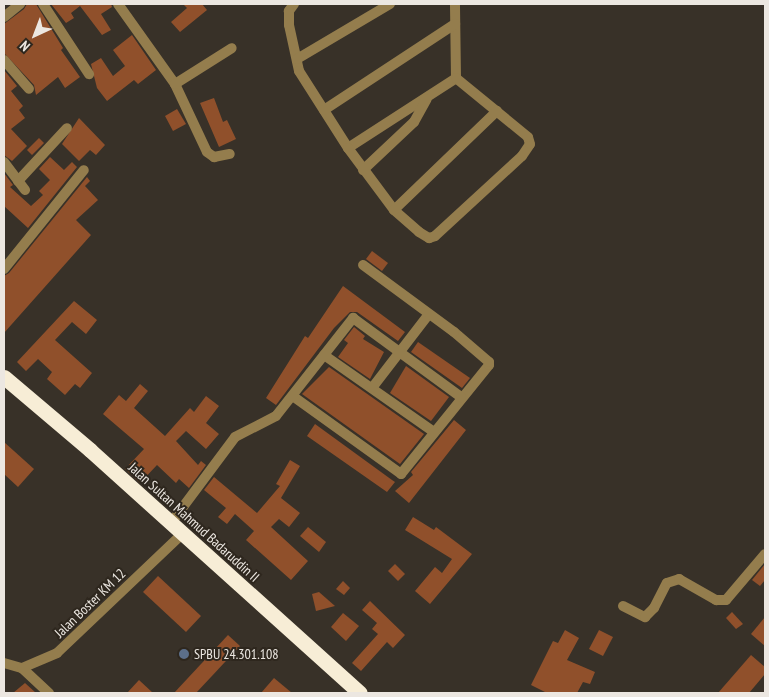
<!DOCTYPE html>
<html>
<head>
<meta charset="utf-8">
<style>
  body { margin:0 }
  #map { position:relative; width:769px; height:697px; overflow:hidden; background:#383128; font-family:"PT Sans Narrow",sans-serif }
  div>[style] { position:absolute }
  .building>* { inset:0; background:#90502b }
  .street>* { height:10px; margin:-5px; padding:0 5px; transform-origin:5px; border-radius:5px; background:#947d4d }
  .highway>* { height:15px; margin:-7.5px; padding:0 7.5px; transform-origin:7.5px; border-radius:7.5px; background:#f7edd6 }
  .dots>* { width:14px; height:14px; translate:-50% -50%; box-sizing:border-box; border:2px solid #2e271e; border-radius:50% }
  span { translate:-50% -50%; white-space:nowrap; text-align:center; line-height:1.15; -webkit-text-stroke:4px #2e271e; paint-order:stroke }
  .street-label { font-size:14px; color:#ece7e1 }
  .poi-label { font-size:14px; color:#ece7e1 }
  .left { translate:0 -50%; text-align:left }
  .frame { position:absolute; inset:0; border:5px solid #ece7e1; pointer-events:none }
  .north { position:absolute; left:10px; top:10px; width:50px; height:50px; -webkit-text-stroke:4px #2e271e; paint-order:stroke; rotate:223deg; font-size:14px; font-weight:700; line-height:20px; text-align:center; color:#ece7e1 }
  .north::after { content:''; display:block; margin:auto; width:18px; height:22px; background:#ece7e1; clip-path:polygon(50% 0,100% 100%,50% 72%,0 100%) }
</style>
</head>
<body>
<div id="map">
  <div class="building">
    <i style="clip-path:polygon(27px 4px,36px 4px,63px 48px,61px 50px,80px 77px,65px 88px,58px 77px,36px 95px,34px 85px,4px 53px,4px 24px,24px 9px)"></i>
    <i style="clip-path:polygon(51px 4px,111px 4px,112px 7px,101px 14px,111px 30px,102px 35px,80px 6px,71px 13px,74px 18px,66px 23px)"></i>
    <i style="clip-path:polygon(183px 4px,202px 4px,207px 10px,180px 32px,171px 22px,187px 8px)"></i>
    <i style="clip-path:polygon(132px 35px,156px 70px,138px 84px,134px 80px,107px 101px,97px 88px,91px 64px,101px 58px,113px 76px,125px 66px,113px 50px)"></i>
    <i style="clip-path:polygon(4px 70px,17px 86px,11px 91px,23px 106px,19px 110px,25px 118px,11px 129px,27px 146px,12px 161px,4px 155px)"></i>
    <i style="clip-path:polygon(214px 98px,223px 122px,227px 120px,236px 139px,219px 147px,200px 103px)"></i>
    <i style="clip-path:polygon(177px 109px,186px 124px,173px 131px,165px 116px)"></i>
    <i style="clip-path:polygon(79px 118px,105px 145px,96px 155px,90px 150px,79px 161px,62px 144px)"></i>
    <i style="clip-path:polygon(39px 138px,44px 143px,32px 155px,27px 150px)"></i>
    <i style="clip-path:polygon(50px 157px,64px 170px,72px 162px,77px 167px,28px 228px,4px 206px,4px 173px,13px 185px,10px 187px,31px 206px,43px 195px,39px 191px,50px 180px,39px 169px)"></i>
    <i style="clip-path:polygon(87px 177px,90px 181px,85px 186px,98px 200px,76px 220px,91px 235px,4px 333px,4px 276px,9px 273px)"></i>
    <i style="clip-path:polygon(372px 251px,388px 263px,382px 271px,366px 259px)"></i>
    <i style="clip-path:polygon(343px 286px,405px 332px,398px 341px,357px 312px,350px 312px,334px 328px,276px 405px,266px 398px,305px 336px,308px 338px)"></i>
    <i style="clip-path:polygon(74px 301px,97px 320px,86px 334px,72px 322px,55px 340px,92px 373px,80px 388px,75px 384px,65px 395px,47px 379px,52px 372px,38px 359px,26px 371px,17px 362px)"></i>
    <i style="clip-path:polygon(354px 327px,365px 336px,363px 339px,384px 352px,370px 379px,338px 357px,348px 343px,344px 340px)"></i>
    <i style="clip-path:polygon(418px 342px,470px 378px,462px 388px,411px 352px)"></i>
    <i style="clip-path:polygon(406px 366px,449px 397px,431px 421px,390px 393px)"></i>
    <i style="clip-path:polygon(329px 367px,424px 434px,400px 464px,302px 394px)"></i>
    <i style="clip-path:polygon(140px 384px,148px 391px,134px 408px,165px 436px,190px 408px,194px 412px,206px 396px,219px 406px,206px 423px,219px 434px,206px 449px,186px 431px,176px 441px,198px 465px,201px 461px,206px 465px,189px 488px,179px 479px,176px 483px,157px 465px,140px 483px,125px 469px,144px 449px,103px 414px,119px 395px,126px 401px)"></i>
    <i style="clip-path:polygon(454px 420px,466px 430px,409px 503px,395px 491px,413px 475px,411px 472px)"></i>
    <i style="clip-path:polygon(315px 424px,392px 480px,395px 482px,387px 492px,307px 436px)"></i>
    <i style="clip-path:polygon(4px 442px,34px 469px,18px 487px,4px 474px)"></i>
    <i style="clip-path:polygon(290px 460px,300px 466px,281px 498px,300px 513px,289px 527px,279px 519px,271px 527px,308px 561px,291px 580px,246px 540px,254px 531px,235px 514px,227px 524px,218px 517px,226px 508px,204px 490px,214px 477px,257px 513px,280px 486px,276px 484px)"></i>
    <i style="clip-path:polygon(413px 517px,434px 530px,436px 527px,472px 554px,430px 604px,415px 591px,435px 567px,442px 573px,452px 559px,405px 530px)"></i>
    <i style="clip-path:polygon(308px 527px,326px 542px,319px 552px,300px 536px)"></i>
    <i style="clip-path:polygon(395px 564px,405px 574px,398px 581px,388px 571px)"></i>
    <i style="clip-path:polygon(765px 564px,765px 580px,760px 586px,752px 580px)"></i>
    <i style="clip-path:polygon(158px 576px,201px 616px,186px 632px,143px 592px)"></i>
    <i style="clip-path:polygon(343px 581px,350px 588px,344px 595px,336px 589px)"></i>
    <i style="clip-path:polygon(319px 592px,335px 606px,316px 611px,312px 594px)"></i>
    <i style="clip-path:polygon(370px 601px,405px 635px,393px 648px,387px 642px,361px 671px,352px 663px,378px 634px,372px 629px,377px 623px,362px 610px)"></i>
    <i style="clip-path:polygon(732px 612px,743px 624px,736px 629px,726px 618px)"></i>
    <i style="clip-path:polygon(343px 613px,359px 626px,346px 641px,331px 627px)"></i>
    <i style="clip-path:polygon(765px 617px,765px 646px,751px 634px)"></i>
    <i style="clip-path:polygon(565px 630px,579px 638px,567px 660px,595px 672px,590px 684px,583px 682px,577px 693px,547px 693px,531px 685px,553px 641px,558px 643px)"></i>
    <i style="clip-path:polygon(599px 630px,613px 637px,603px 656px,589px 649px)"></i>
    <i style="clip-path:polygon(228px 635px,240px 646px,196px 693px,174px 693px)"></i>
    <i style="clip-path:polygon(751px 655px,765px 667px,765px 674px,749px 693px,718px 693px)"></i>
    <i style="clip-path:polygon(274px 678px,292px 693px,261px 693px)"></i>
    <i style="clip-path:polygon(139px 680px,153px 693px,127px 693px)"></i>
    <i style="clip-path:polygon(25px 683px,36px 693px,13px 693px)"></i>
  </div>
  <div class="street">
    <i style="left:43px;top:4px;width:84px;rotate:56.7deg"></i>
    <i style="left:118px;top:4px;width:98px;rotate:54.5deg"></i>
    <i style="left:175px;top:84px;width:75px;rotate:64.8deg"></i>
    <i style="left:207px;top:152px;width:9px;rotate:36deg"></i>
    <i style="left:214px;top:157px;width:16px;rotate:-11deg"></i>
    <i style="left:294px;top:4px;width:9px;rotate:126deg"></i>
    <i style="left:289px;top:11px;width:14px;rotate:90deg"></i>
    <i style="left:289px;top:25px;width:47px;rotate:77.7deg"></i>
    <i style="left:299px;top:71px;width:91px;rotate:57.5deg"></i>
    <i style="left:348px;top:148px;width:129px;rotate:-32.9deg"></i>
    <i style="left:456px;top:78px;width:74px;rotate:-90.8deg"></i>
    <i style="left:4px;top:17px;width:21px;rotate:-39deg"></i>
    <i style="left:297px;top:59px;width:108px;rotate:-30.6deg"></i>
    <i style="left:4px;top:60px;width:38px;rotate:49deg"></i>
    <i style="left:175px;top:84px;width:67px;rotate:-32.3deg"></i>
    <i style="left:324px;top:110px;width:157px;rotate:-33.3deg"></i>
    <i style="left:348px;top:148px;width:77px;rotate:53.4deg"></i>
    <i style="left:394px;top:210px;width:33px;rotate:41deg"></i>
    <i style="left:419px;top:232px;width:12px;rotate:31deg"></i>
    <i style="left:429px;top:238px;width:6px;rotate:-18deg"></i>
    <i style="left:435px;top:236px;width:118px;rotate:-42.6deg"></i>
    <i style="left:522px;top:156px;width:14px;rotate:-56deg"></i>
    <i style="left:530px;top:144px;width:7px;rotate:-106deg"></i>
    <i style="left:528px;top:137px;width:93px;rotate:-140.7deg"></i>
    <i style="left:4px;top:162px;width:35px;rotate:53deg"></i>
    <i style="left:363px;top:170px;width:70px;rotate:-43.3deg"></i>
    <i style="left:414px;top:122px;width:26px;rotate:-61deg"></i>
    <i style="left:18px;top:181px;width:72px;rotate:-47.2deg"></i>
    <i style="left:394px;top:210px;width:143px;rotate:-43.9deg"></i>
    <i style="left:4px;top:269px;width:127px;rotate:-51.1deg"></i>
    <i style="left:324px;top:355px;width:134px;rotate:35deg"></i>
    <i style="left:372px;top:388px;width:93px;rotate:-52.4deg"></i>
    <i style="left:294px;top:397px;width:132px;rotate:35.7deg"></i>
    <i style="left:401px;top:474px;width:140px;rotate:-51.1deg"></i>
    <i style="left:489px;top:365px;width:3px;rotate:-90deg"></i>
    <i style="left:489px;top:362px;width:46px;rotate:-139.4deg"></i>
    <i style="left:454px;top:332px;width:113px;rotate:-143.6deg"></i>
    <i style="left:171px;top:523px;width:107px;rotate:-53.3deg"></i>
    <i style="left:235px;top:437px;width:46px;rotate:-27.1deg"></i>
    <i style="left:276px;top:416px;width:125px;rotate:-51.8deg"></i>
    <i style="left:353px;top:318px;width:134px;rotate:36.2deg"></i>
    <i style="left:623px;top:606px;width:25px;rotate:27deg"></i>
    <i style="left:645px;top:617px;width:13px;rotate:-45deg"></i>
    <i style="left:654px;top:608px;width:28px;rotate:-63deg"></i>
    <i style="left:667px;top:583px;width:13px;rotate:-18deg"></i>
    <i style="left:679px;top:579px;width:43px;rotate:29.6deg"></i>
    <i style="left:716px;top:600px;width:10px"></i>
    <i style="left:726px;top:600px;width:60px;rotate:-49.7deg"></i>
    <i style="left:4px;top:663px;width:19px;rotate:16deg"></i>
    <i style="left:22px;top:668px;width:38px;rotate:-23deg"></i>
    <i style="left:57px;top:653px;width:174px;rotate:-43.6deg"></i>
    <i style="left:22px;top:668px;width:37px;rotate:43deg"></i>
  </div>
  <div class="highway">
    <i style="left:4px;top:377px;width:113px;rotate:40.3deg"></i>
    <i style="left:90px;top:450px;width:363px;rotate:42deg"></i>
  </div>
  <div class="dots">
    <i style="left:184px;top:654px;background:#5c6f8a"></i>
  </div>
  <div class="street-label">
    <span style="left:194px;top:522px;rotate:42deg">Jalan Sultan Mahmud Badaruddin II</span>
    <span style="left:90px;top:603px;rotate:-44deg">Jalan Boster KM 12</span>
  </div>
  <div class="poi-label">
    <span class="left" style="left:194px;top:654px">SPBU 24.301.108</span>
  </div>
  <div class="frame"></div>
  <div class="north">N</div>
</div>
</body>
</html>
